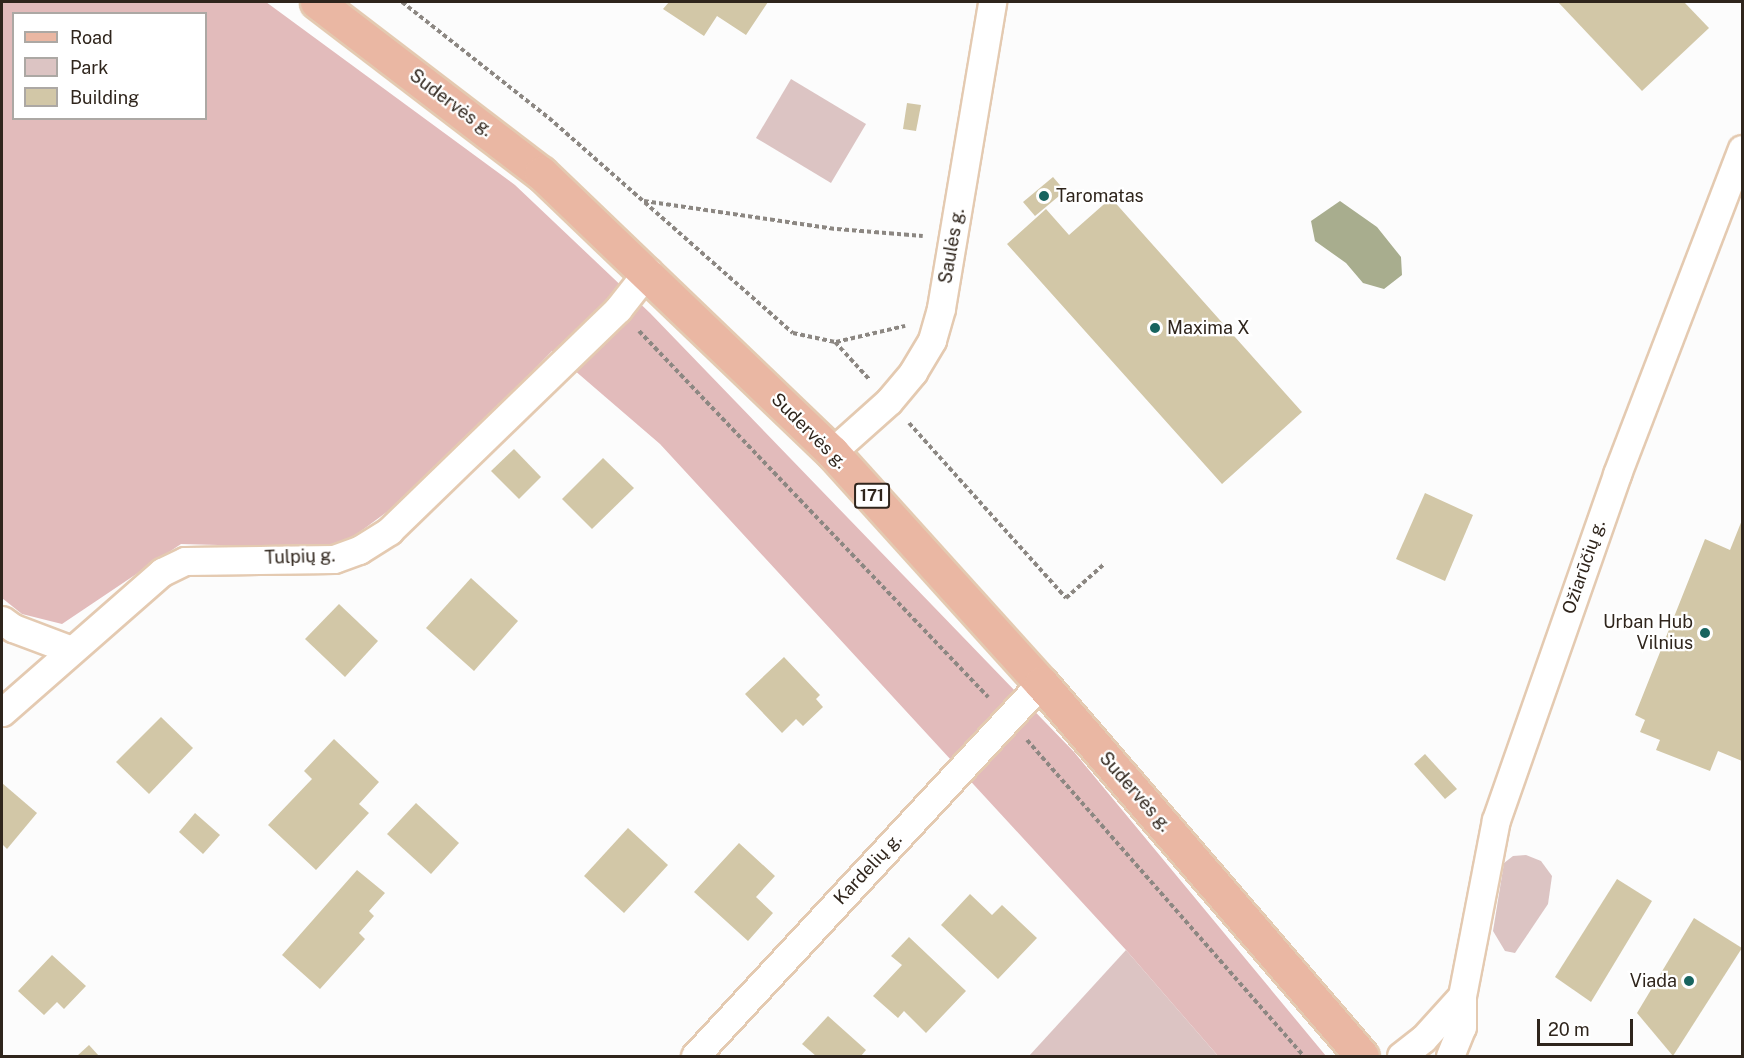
<!DOCTYPE html>
<html>
<head>
<meta charset="utf-8">
<style>
  body { margin:0 }
  #map { position:relative; width:1744px; height:1058px; overflow:hidden; background:#fcfcfc; font-family:"Public Sans",sans-serif }
  div>[style] { position:absolute }
  .green>* { inset:0; background:#dcc4c3 }
  .forest>* { inset:0; background:#e2bbbb }
  .water>* { inset:0; background:#a8ad8e }
  .building>* { inset:0; background:#d2c7a7 }
  .path>* { height:4px; margin-top:-2px; transform-origin:0; background:repeating-linear-gradient(90deg,#8c8782 0 4.5px,transparent 0 7.5px) }
  .roads { filter:drop-shadow(2px 0 #e4cab1) drop-shadow(-2px 0 #e4cab1) drop-shadow(0 2px #e4cab1) drop-shadow(0 -2px #e4cab1) }
  .minor>* { height:27px; margin:-13.5px; padding:0 13.5px; transform-origin:13.5px; border-radius:13.5px; background:#fff }
  .primary>* { height:33px; margin:-16.5px; padding:0 16.5px; transform-origin:16.5px; border-radius:16.5px; background:#eab7a3 }
  .dots>* { width:16px; height:16px; translate:-50% -50%; box-sizing:border-box; border:3px solid #fff; border-radius:50% }
  span { translate:-50% -50%; white-space:nowrap; text-align:center; line-height:1.15; -webkit-text-stroke:4.5px #fff; paint-order:stroke }
  .shield-label span { padding:2px 4px; background:#fff; border:2px solid; border-radius:4px; -webkit-text-stroke-width:0 }
  .shield-label { font-size:16px; color:#2f251c; font-weight:700 }
  .street-label { font-size:18px; color:#2f251c }
  .poi-label { font-size:18px; color:#2f251c }
  .left { translate:0 -50%; text-align:left }
  .right { translate:-100% -50%; text-align:right }
  .frame { position:absolute; inset:0; border:3px solid #2f251c; pointer-events:none }
  .legend { position:absolute; left:12px; top:12px; width:195px; height:108px; box-sizing:border-box; background:#fff; border:2px solid #aca8a4; margin:0; padding:8px 10px; list-style:none; font-size:18px; color:#2f251c }
  .legend li { display:flex; align-items:center; gap:12px; height:30px }
  .legend b { width:30px; border:2px solid #aca8a4 }
  .scale { position:absolute; left:1537px; top:1019px; width:96px; height:27px; box-sizing:border-box; border:3px solid #2f251c; border-top:0; padding-left:8px; font-size:18px; line-height:21px; white-space:nowrap; color:#2f251c; -webkit-text-stroke:4px #fff; paint-order:stroke }
</style>
</head>
<body>
<div id="map">
  <div class="green">
    <i style="clip-path:polygon(791px 79px,866px 124px,831px 183px,756px 138px)"></i>
    <i style="clip-path:polygon(1526px 855px,1541px 861px,1552px 876px,1548px 904px,1515px 953px,1505px 951px,1493px 931px,1504px 863px,1513px 856px)"></i>
    <i style="clip-path:polygon(1126px 950px,1218px 1056px,1029px 1056px)"></i>
  </div>
  <div class="forest">
    <i style="clip-path:polygon(evenodd,2px 2px,266px 2px,515px 185px,650px 313px,1074px 752px,1326px 1056px,1218px 1056px,1126px 950px,660px 444px,552px 351px,422px 486px,338px 548px,181px 544px,62px 624px,22px 614px,2px 598px,2px 2px,14px 14px,206px 14px,206px 118px,14px 118px,14px 14px)"></i>
  </div>
  <div class="water">
    <i style="clip-path:polygon(1340px 201px,1377px 227px,1401px 257px,1402px 275px,1384px 289px,1363px 283px,1346px 263px,1315px 241px,1311px 221px)"></i>
  </div>
  <div class="building">
    <i style="clip-path:polygon(669px 2px,768px 2px,746px 35px,717px 16px,704px 36px,663px 9px)"></i>
    <i style="clip-path:polygon(1558px 2px,1684px 2px,1709px 28px,1642px 91px)"></i>
    <i style="clip-path:polygon(907px 103px,921px 105px,916px 131px,903px 129px)"></i>
    <i style="clip-path:polygon(1053px 177px,1065px 191px,1035px 216px,1023px 202px)"></i>
    <i style="clip-path:polygon(1111px 198px,1302px 412px,1222px 484px,1007px 244px,1046px 209px,1069px 235px)"></i>
    <i style="clip-path:polygon(514px 449px,541px 477px,519px 499px,491px 471px)"></i>
    <i style="clip-path:polygon(603px 458px,634px 488px,592px 529px,562px 499px)"></i>
    <i style="clip-path:polygon(1425px 493px,1473px 515px,1445px 581px,1396px 559px)"></i>
    <i style="clip-path:polygon(1742px 520px,1742px 761px,1718px 751px,1710px 771px,1656px 750px,1660px 740px,1640px 732px,1645px 720px,1635px 715px,1705px 539px,1730px 550px)"></i>
    <i style="clip-path:polygon(471px 578px,518px 621px,474px 671px,426px 628px)"></i>
    <i style="clip-path:polygon(339px 604px,378px 641px,345px 677px,305px 639px)"></i>
    <i style="clip-path:polygon(784px 657px,820px 695px,816px 699px,823px 707px,803px 726px,796px 719px,782px 733px,745px 694px)"></i>
    <i style="clip-path:polygon(161px 717px,193px 748px,149px 794px,116px 762px)"></i>
    <i style="clip-path:polygon(334px 739px,379px 782px,359px 804px,369px 813px,316px 870px,268px 825px,312px 779px,304px 771px)"></i>
    <i style="clip-path:polygon(1425px 754px,1457px 789px,1445px 799px,1414px 764px)"></i>
    <i style="clip-path:polygon(2px 783px,37px 813px,7px 849px,2px 844px)"></i>
    <i style="clip-path:polygon(416px 803px,459px 843px,431px 874px,387px 834px)"></i>
    <i style="clip-path:polygon(195px 813px,220px 835px,203px 854px,179px 832px)"></i>
    <i style="clip-path:polygon(628px 828px,668px 865px,624px 913px,584px 876px)"></i>
    <i style="clip-path:polygon(739px 843px,775px 876px,756px 897px,773px 913px,748px 941px,694px 892px)"></i>
    <i style="clip-path:polygon(357px 870px,385px 893px,369px 911px,374px 916px,359px 933px,365px 939px,320px 989px,282px 955px)"></i>
    <i style="clip-path:polygon(1617px 879px,1652px 901px,1591px 1002px,1555px 977px)"></i>
    <i style="clip-path:polygon(970px 894px,992px 915px,1002px 905px,1037px 938px,998px 979px,941px 925px)"></i>
    <i style="clip-path:polygon(1694px 918px,1742px 948px,1673px 1056px,1637px 1013px)"></i>
    <i style="clip-path:polygon(909px 937px,966px 991px,926px 1033px,904px 1011px,898px 1018px,873px 996px,902px 965px,891px 956px)"></i>
    <i style="clip-path:polygon(52px 955px,86px 986px,64px 1009px,57px 1002px,44px 1015px,18px 991px)"></i>
    <i style="clip-path:polygon(828px 1016px,866px 1050px,861px 1056px,816px 1056px,802px 1044px)"></i>
    <i style="clip-path:polygon(89px 1045px,99px 1056px,77px 1056px)"></i>
  </div>
  <div class="path">
    <i style="left:402px;top:2px;width:187px;rotate:38.3deg"></i>
    <i style="left:549px;top:118px;width:325px;rotate:41.4deg"></i>
    <i style="left:793px;top:333px;width:43px;rotate:12.1deg"></i>
    <i style="left:835px;top:342px;width:52px;rotate:47.4deg"></i>
    <i style="left:644px;top:201px;width:195px;rotate:8.3deg"></i>
    <i style="left:837px;top:229px;width:86px;rotate:4.7deg"></i>
    <i style="left:639px;top:331px;width:506px;rotate:46.36deg"></i>
    <i style="left:836px;top:342px;width:71px;rotate:-13.1deg"></i>
    <i style="left:909px;top:423px;width:235px;rotate:48.1deg"></i>
    <i style="left:1066px;top:598px;width:50px;rotate:-41.7deg"></i>
    <i style="left:1027px;top:740px;width:420px;rotate:48.8deg"></i>
  </div>
  <div class="roads">
    <div class="minor">
      <i style="left:832px;top:452px;width:76px;rotate:-41.8deg"></i>
      <i style="left:889px;top:401px;width:38px;rotate:-50deg"></i>
      <i style="left:913px;top:372px;width:37px;rotate:-59deg"></i>
      <i style="left:932px;top:340px;width:33px;rotate:-74deg"></i>
      <i style="left:941px;top:308px;width:310px;rotate:-80.5deg"></i>
      <i style="left:2px;top:620px;width:14px;rotate:36deg"></i>
      <i style="left:13px;top:628px;width:60px;rotate:20.6deg"></i>
      <i style="left:2px;top:712px;width:213px;rotate:-41.2deg"></i>
      <i style="left:162px;top:572px;width:25px;rotate:-26deg"></i>
      <i style="left:185px;top:561px;width:149px;rotate:-0.8deg"></i>
      <i style="left:334px;top:559px;width:27px;rotate:-20deg"></i>
      <i style="left:359px;top:550px;width:36px;rotate:-32deg"></i>
      <i style="left:389px;top:531px;width:319px;rotate:-44.1deg"></i>
      <i style="left:618px;top:309px;width:48px;rotate:-51.7deg"></i>
      <i style="left:695px;top:1056px;width:509px;rotate:-47.15deg"></i>
      <i style="left:1401px;top:1056px;width:28px;rotate:-38deg"></i>
      <i style="left:1423px;top:1039px;width:58px;rotate:-47.8deg"></i>
      <i style="left:1450px;top:1056px;width:31px;rotate:-68deg"></i>
      <i style="left:1462px;top:1027px;width:31px;rotate:-90deg"></i>
      <i style="left:1462px;top:996px;width:179px;rotate:-79.1deg"></i>
      <i style="left:1496px;top:820px;width:367px;rotate:-70.7deg"></i>
      <i style="left:1617px;top:474px;width:348px;rotate:-69deg"></i>
    </div>
    <div class="primary">
      <i style="left:317px;top:2px;width:282px;rotate:37.4deg"></i>
      <i style="left:541px;top:173px;width:403px;rotate:43.8deg"></i>
      <i style="left:832px;top:452px;width:312px;rotate:47.9deg"></i>
      <i style="left:1041px;top:683px;width:492px;rotate:49.3deg"></i>
    </div>
  </div>
  <div class="dots">
    <i style="left:1044px;top:196px;background:#17645f"></i>
    <i style="left:1155px;top:328px;background:#17645f"></i>
    <i style="left:1705px;top:633px;background:#17645f"></i>
    <i style="left:1689px;top:981px;background:#17645f"></i>
  </div>
  <div class="shield-label">
    <span style="left:872px;top:496px">171</span>
  </div>
  <div class="street-label">
    <span style="left:451px;top:103px;rotate:37deg">Sudervės g.</span>
    <span style="left:952px;top:246px;rotate:-80deg">Saulės g.</span>
    <span style="left:809px;top:431px;rotate:45deg">Sudervės g.</span>
    <span style="left:300px;top:557px;rotate:-2deg">Tulpių g.</span>
    <span style="left:1584px;top:567px;rotate:-71deg">Ožiarūčių g.</span>
    <span style="left:1135px;top:792px;rotate:49deg">Sudervės g.</span>
    <span style="left:868px;top:869px;rotate:-47deg">Kardelių g.</span>
  </div>
  <div class="poi-label">
    <span class="left" style="left:1056px;top:196px">Taromatas</span>
    <span class="left" style="left:1167px;top:328px">Maxima X</span>
    <span class="right" style="left:1693px;top:633px">Urban Hub<br>Vilnius</span>
    <span class="right" style="left:1677px;top:981px">Viada</span>
  </div>
  <div class="frame"></div>
  <ul class="legend">
  <li><b style="height:8px;background:#eab7a3"></b>Road</li>
  <li><b style="height:16px;background:#dcc4c3"></b>Park</li>
  <li><b style="height:16px;background:#d2c7a7"></b>Building</li>
  </ul>
  <div class="scale">20 m</div>
</div>
</body>
</html>
